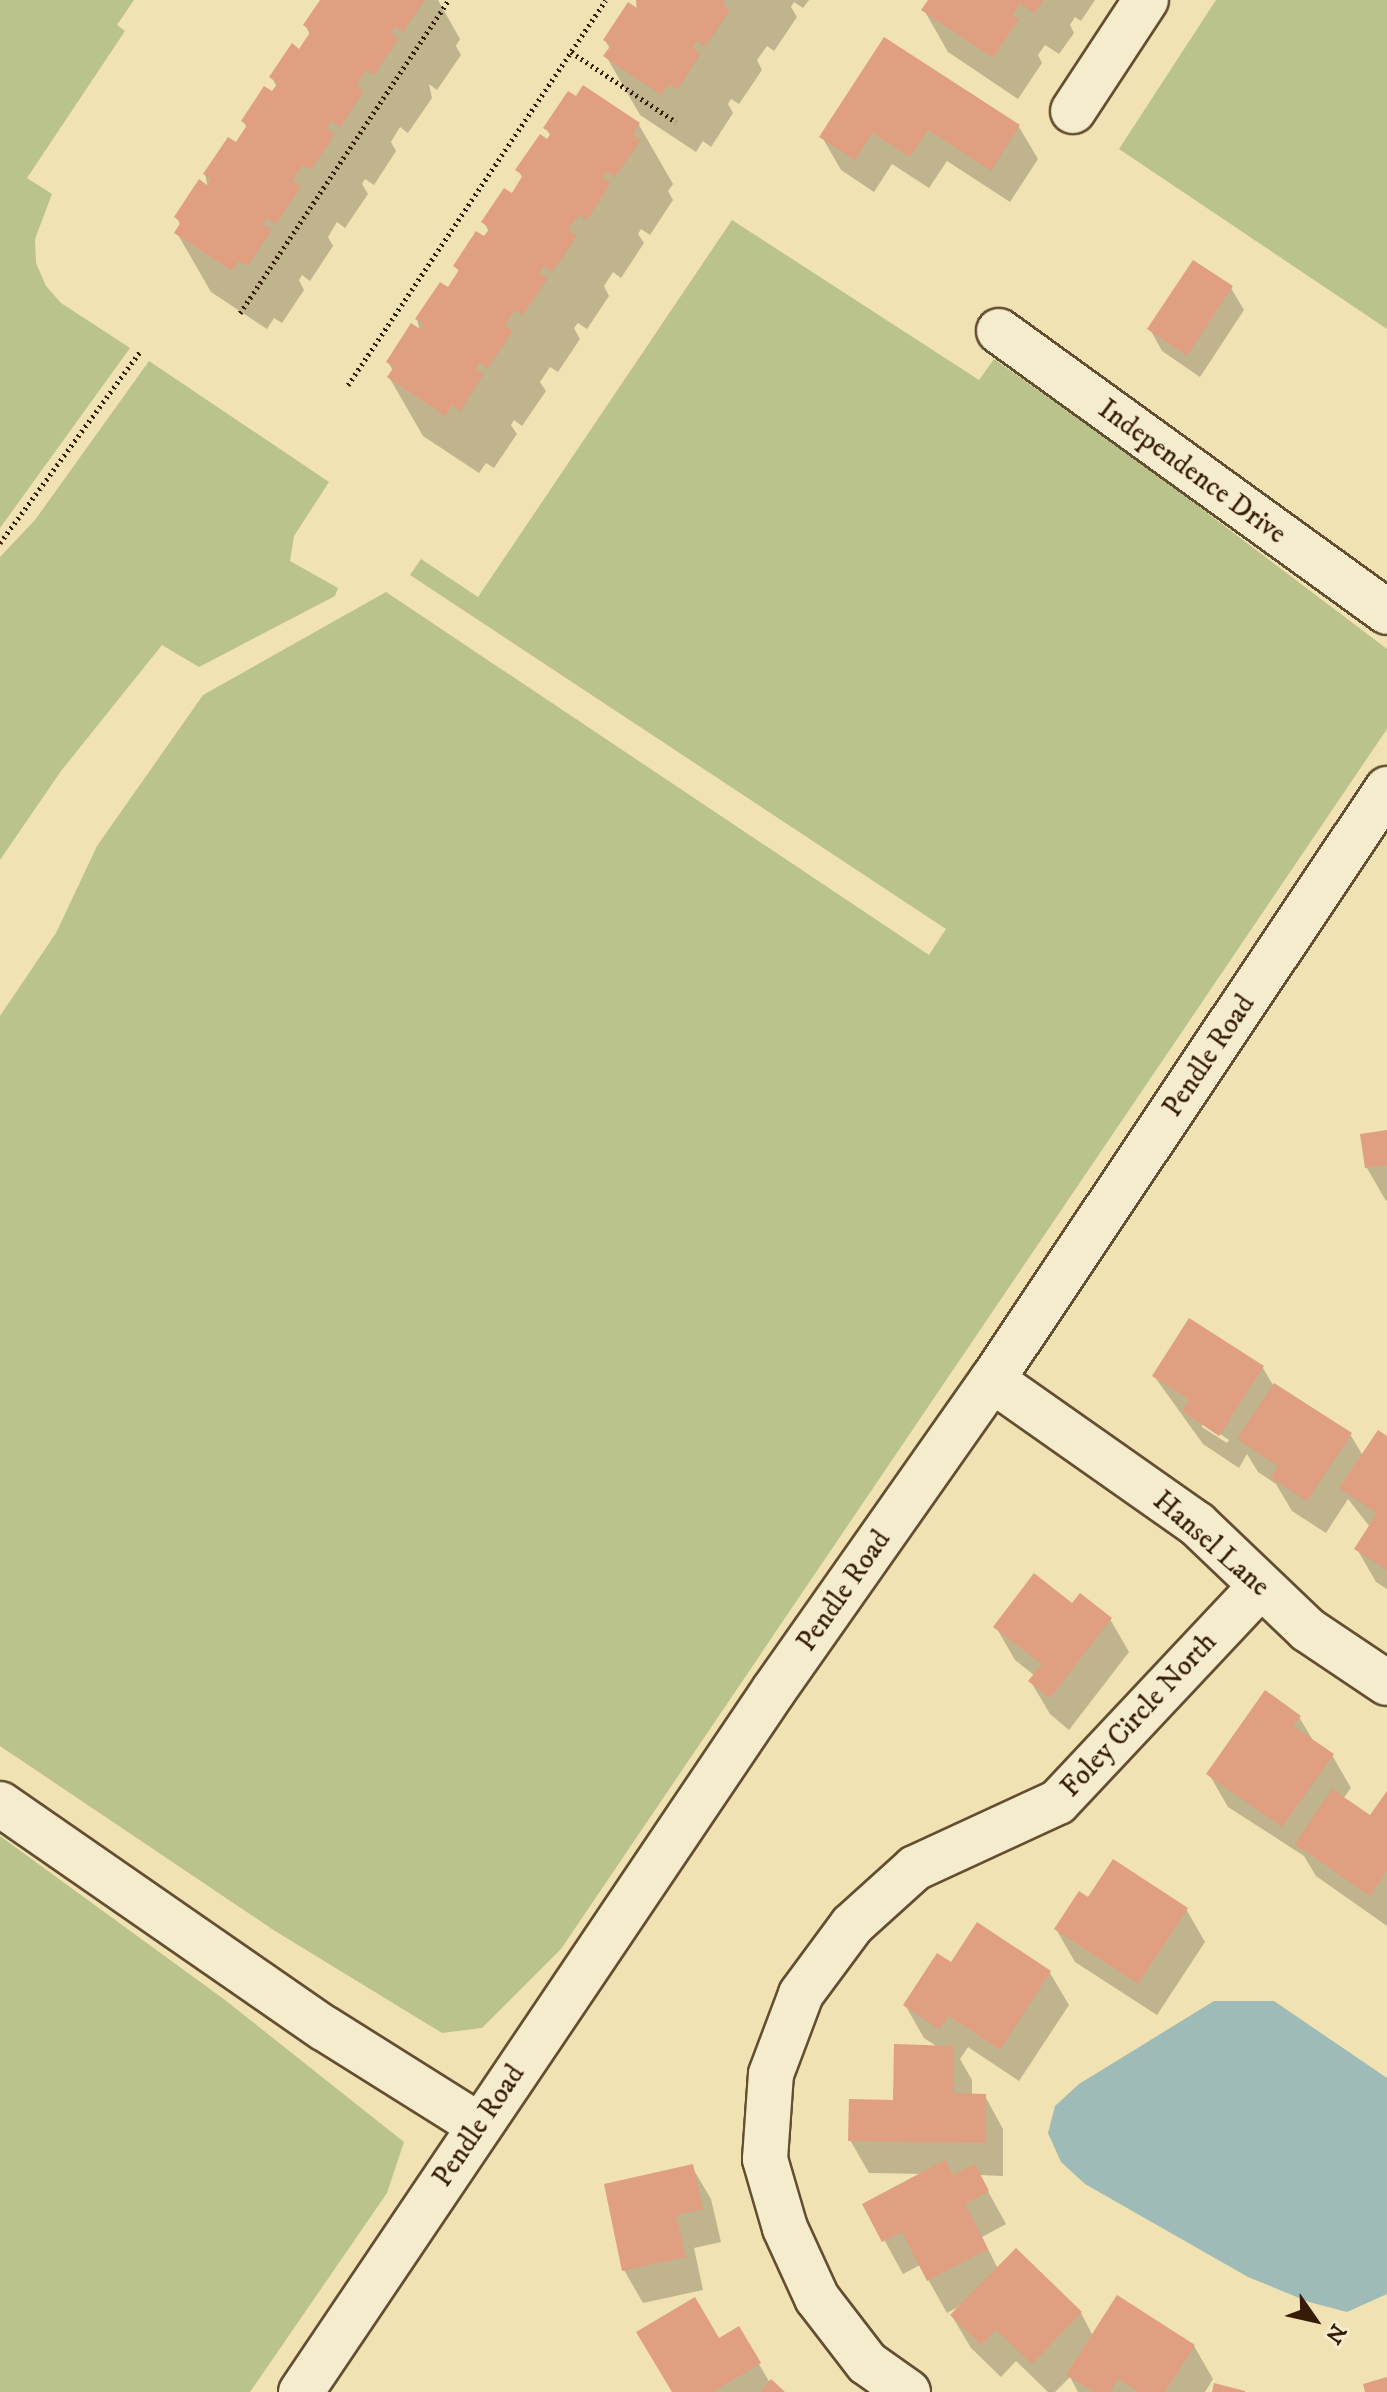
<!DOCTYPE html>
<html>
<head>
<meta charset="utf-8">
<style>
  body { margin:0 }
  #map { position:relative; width:1387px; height:2392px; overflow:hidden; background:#f0e2b2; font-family:"IM FELL DW Pica",serif }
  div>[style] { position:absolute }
  .green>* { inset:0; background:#bac38c }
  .water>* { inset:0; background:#9fbbb7 }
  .shadow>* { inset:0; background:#0003 }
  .building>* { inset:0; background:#df9f80 }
  .path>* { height:5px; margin-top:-2.5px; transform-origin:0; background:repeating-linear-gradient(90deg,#361c06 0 2px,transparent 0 6px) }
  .roads { filter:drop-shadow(2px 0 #644e31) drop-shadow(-2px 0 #644e31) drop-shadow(0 2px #644e31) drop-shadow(0 -2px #644e31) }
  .minor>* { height:44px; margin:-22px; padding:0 22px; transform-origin:22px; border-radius:22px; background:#f5eccd }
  span { translate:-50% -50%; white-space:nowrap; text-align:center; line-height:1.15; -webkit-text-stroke:6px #f5eccd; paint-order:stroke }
  .street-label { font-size:28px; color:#361c06 }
  .north { position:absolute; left:1275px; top:2280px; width:80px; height:80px; -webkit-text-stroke:6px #f5eccd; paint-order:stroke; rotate:124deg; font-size:22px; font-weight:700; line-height:32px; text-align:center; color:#361c06 }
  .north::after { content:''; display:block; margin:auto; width:28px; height:36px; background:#361c06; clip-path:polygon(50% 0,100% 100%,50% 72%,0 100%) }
</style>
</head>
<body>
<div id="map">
  <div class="green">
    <i style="clip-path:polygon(0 0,134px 0,117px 25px,125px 31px,27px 178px,52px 194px,35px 239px,36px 263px,46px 286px,61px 303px,130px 348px,0 528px)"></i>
    <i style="clip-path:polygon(1216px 0,1387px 0,1387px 329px,1119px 149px)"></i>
    <i style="clip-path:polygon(732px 220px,979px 380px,994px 359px,1140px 462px,1387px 649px,1387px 729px,561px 1949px,482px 2028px,442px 2033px,275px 1931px,0 1746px,0 1016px,56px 933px,97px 846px,203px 695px,386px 592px,929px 955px,946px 929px,410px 575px,421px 559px,478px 597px)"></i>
    <i style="clip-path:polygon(149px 361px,329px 482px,294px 536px,290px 561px,338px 588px,335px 596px,199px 667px,162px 645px,61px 771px,0 860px,0 557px,35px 520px)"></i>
    <i style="clip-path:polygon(0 1836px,225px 2000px,404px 2142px,387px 2193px,250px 2392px,0 2392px)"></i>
  </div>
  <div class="water">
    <i style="clip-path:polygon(1214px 2001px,1274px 2001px,1387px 2078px,1387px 2294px,1347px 2312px,1309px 2302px,1248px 2277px,1085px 2184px,1061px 2162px,1048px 2133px,1055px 2106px,1079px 2084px)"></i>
  </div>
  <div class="shadow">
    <i style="clip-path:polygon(322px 0,438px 0,460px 39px,456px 46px,461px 55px,437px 90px,429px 84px,432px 98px,408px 133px,400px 127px,391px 142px,396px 151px,374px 185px,365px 179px,362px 184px,368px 194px,345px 228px,337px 222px,328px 237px,333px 246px,310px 281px,302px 275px,299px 280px,304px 290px,282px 323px,274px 318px,267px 329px,211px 292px,177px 233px,181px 226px,176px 217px,208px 188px,205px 174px,236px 145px,247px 128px,243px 121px,273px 94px,277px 87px,272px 78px,300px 51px,310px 35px,305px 25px)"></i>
    <i style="clip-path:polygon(636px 0,809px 0,803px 8px,794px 2px,791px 7px,797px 17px,774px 51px,767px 46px,757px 60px,762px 70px,739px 104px,731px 99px,728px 104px,733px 113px,711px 147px,703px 141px,696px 152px,640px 115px,606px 56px,610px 49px,605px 40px,637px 11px)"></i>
    <i style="clip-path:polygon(930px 0,1095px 0,1081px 21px,1075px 17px,1070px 25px,1074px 33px,1059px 54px,1045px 45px,1038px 55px,1042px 63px,1018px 99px,948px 52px,924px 10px)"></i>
    <i style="clip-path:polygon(885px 40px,1019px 127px,1038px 159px,1010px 202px,947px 161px,929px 188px,892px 164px,874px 192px,841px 170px,822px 137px)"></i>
    <i style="clip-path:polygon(639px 125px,673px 184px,668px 191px,673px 200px,650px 235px,641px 229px,638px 234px,644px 243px,621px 278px,613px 272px,604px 286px,609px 296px,587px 329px,578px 323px,574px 328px,580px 339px,558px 372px,550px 367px,540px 382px,546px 391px,522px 426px,514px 420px,511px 425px,517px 434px,494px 468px,486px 463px,479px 473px,423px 436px,389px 377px,393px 371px,388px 362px,420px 332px,417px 319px,448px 290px,460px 273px,455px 266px,489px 232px,484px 222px,512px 196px,523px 179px,518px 170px,551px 137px,546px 128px)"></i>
    <i style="clip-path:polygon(1231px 288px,1244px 310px,1200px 377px,1162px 351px,1150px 329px)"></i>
    <i style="clip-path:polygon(1387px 1132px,1387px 1200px,1386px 1201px,1367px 1168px,1362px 1136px)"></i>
    <i style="clip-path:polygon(evenodd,1263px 1368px,1274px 1387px,1350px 1434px,1363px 1456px,1387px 1439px,1387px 1589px,1376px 1582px,1357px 1549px,1370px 1527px,1348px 1499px,1326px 1533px,1292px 1511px,1276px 1484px,1258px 1472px,1247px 1454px,1239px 1468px,1203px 1444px,1154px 1376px,1263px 1368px,1202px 1422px,1229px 1440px,1227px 1443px,1202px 1427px,1202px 1422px)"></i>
    <i style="clip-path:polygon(1072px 1605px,1110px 1619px,1129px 1652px,1069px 1730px,1050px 1714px,1031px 1682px,1035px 1676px,1015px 1660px,996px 1627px)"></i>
    <i style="clip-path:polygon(1299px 1717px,1314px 1742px,1332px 1755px,1351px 1788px,1343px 1799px,1371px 1818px,1387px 1795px,1387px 1926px,1316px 1876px,1304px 1856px,1228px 1807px,1209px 1774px)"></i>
    <i style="clip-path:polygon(1089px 1900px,1186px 1909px,1205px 1942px,1157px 2015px,1075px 1962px,1056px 1929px)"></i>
    <i style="clip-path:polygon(952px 1965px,1050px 1973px,1069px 2005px,1019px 2081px,968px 2047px,960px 2059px,972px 2080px,972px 2096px,985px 2096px,1003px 2129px,1003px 2176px,979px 2175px,1006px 2224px,982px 2237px,998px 2269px,1081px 2313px,1093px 2336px,1194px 2346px,1213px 2379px,1205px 2392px,1078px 2392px,1070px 2377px,1055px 2392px,1048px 2392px,1016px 2361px,1001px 2377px,971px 2348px,952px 2316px,960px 2306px,947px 2313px,920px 2265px,903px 2274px,865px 2205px,924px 2174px,869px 2173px,850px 2140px,895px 2102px,938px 2047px,924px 2038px,905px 2005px)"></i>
    <i style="clip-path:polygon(692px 2167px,711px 2199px,721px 2242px,694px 2248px,703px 2290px,643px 2303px,624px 2270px)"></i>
    <i style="clip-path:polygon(738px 2328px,770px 2383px,782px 2392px,674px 2392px,718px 2340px)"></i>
  </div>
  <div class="building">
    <i style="clip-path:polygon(320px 0,425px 0,403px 32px,395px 27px,391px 33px,399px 38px,374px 75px,366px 70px,356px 86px,364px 91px,340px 127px,331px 121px,327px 128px,335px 134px,311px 170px,303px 165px,292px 181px,301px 186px,276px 224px,267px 218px,263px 224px,272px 229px,248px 266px,239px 261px,232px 271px,174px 233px,181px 222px,174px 217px,199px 179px,207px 185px,211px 179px,203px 174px,228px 137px,236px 142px,247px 125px,241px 121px,264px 86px,272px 91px,278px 83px,269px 77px,292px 43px,299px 49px,311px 31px,303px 25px)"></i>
    <i style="clip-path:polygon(636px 0,724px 0,722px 4px,730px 10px,705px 47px,697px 41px,692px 47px,701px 53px,677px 90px,669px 84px,661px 95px,603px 56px,611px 45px,603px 40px,628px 2px,637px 8px)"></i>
    <i style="clip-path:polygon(928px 0,1043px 0,1035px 13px,1020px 4px,1012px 15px,1019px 19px,993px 58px,921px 10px)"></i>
    <i style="clip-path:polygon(884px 37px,1020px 125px,991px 171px,928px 130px,910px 157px,872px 133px,855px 160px,819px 137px)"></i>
    <i style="clip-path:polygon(583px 85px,640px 123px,633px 135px,641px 140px,615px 177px,607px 172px,603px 178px,611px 183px,587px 220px,579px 215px,568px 230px,577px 236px,552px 272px,544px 266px,539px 273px,548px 278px,523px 315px,515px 310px,505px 325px,513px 331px,488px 368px,480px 363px,476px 369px,484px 374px,460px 411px,452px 405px,445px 416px,387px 377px,394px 367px,386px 362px,411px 323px,420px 329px,424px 324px,415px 319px,440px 282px,448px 287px,459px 270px,453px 266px,476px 231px,484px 236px,490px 228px,481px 222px,504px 188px,512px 193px,523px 175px,515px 170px,540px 134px,547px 139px,551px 133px,543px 128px,568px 91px,576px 96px)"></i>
    <i style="clip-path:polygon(1193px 260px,1233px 286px,1187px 356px,1147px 329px)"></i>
    <i style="clip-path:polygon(1387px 1130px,1387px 1165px,1365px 1168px,1360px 1134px)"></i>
    <i style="clip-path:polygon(1189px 1318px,1264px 1366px,1219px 1436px,1182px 1411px,1189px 1400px,1152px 1376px)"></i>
    <i style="clip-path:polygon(1274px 1383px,1352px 1433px,1307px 1501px,1271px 1478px,1278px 1466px,1237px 1439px)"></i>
    <i style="clip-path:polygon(1378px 1430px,1387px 1436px,1387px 1570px,1354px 1549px,1377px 1513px,1339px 1488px)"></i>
    <i style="clip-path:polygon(1034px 1573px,1072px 1603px,1080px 1593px,1112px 1618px,1050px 1698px,1028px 1681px,1042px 1664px,993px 1627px)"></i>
    <i style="clip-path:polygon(1265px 1690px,1301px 1716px,1293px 1726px,1334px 1754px,1282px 1827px,1206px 1774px)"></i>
    <i style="clip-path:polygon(1332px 1789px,1370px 1815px,1387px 1791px,1387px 1871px,1370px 1896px,1295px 1844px)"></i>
    <i style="clip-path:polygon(1113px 1859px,1188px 1908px,1138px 1984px,1054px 1929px,1079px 1891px,1088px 1897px)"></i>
    <i style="clip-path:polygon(977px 1922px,1051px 1971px,1000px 2050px,949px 2016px,939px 2029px,903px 2005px,937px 1953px,951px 1962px)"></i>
    <i style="clip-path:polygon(894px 2044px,954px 2046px,954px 2093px,986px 2094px,985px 2143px,848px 2141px,849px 2099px,893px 2100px)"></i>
    <i style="clip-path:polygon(945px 2160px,953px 2175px,975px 2164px,989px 2191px,965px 2204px,988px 2249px,927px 2281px,902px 2232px,882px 2242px,862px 2204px)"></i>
    <i style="clip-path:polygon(693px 2164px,703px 2209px,676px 2215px,686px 2257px,622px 2271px,604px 2184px)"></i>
    <i style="clip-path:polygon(1016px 2248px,1082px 2312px,1032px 2364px,996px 2330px,981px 2345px,950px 2315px)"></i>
    <i style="clip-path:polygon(1117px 2295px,1195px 2345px,1165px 2392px,1138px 2392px,1118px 2379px,1110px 2392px,1093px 2392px,1066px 2375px)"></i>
    <i style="clip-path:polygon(695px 2297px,719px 2338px,739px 2326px,761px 2363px,713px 2392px,672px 2392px,636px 2332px)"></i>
    <i style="clip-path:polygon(1387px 2377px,1387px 2392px,1365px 2392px,1363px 2384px)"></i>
    <i style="clip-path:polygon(771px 2379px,785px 2392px,760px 2392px)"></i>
    <i style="clip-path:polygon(1214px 2383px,1245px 2391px,1245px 2392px,1212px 2392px)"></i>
  </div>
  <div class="path">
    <i style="left:571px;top:52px;width:126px;rotate:33.7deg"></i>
    <i style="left:240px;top:313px;width:376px;rotate:-56.3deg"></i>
    <i style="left:348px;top:385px;width:463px;rotate:-56.2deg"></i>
    <i style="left:0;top:543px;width:237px;rotate:-53.8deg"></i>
  </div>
  <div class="roads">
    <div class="minor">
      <i style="left:1073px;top:111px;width:133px;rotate:-56.7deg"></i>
      <i style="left:999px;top:331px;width:479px;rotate:35.9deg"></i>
      <i style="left:992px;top:1380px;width:251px;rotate:35.1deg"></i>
      <i style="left:1197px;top:1524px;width:153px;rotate:43.7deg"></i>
      <i style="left:1308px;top:1630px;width:95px;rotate:33.9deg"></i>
      <i style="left:0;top:1804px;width:394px;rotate:34.7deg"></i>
      <i style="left:324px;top:2028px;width:184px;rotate:32.1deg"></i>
      <i style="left:301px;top:2392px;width:846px;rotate:-56.03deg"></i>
      <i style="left:774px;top:1690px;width:379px;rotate:-54.9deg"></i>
      <i style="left:992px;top:1380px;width:711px;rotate:-56.24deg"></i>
      <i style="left:908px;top:2392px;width:50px;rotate:-144.7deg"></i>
      <i style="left:867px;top:2363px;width:82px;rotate:-127.6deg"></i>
      <i style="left:817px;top:2298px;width:77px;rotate:-114.6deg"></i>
      <i style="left:785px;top:2228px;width:72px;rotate:-106.2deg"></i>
      <i style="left:765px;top:2159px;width:85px;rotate:-86deg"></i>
      <i style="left:771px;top:2074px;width:85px;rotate:-69.4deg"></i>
      <i style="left:801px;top:1994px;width:86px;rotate:-53.5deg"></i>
      <i style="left:852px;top:1925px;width:85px;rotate:-42.1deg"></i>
      <i style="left:915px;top:1868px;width:157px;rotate:-24.8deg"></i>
      <i style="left:1058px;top:1802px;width:296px;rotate:-46.8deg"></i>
    </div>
  </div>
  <div class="street-label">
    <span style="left:1192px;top:472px;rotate:36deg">Independence Drive</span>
    <span style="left:1209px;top:1056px;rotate:-56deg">Pendle Road</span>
    <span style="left:1211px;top:1544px;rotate:41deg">Hansel Lane</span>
    <span style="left:844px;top:1591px;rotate:-55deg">Pendle Road</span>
    <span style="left:1139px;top:1715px;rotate:-47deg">Foley Circle North</span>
    <span style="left:479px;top:2126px;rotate:-56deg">Pendle Road</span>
  </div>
  <div class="north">N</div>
</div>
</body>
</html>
